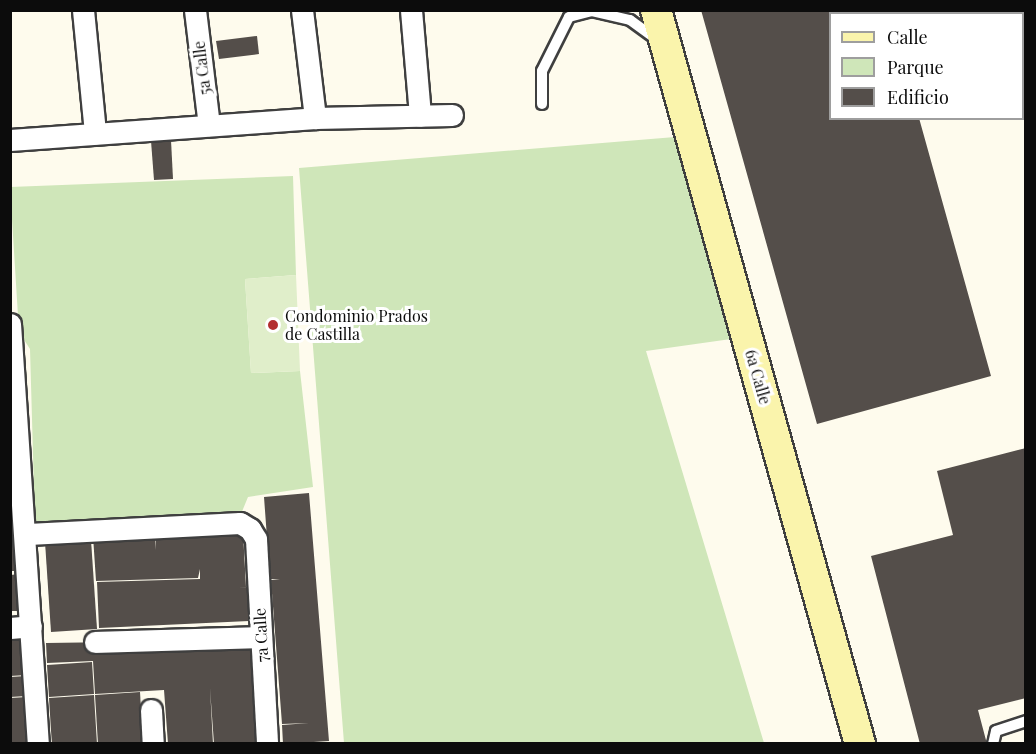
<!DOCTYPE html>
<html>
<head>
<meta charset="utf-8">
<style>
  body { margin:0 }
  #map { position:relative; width:1036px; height:754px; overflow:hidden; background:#fefbed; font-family:"Playfair Display",serif }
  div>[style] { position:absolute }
  .green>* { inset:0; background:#cfe6b9 }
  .pitch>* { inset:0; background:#e0eeca }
  .building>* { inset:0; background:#544e4a }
  .roads { filter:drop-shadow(2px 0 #3f3f3f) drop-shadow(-2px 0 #3f3f3f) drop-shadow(0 2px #3f3f3f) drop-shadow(0 -2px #3f3f3f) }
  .lane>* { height:10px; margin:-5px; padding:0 5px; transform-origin:5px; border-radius:5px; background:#fff }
  .street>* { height:21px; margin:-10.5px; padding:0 10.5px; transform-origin:10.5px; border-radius:10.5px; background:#fff }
  .secondary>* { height:30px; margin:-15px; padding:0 15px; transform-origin:15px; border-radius:15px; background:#faf4ac }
  .dots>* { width:16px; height:16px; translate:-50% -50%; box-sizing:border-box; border:3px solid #fff; border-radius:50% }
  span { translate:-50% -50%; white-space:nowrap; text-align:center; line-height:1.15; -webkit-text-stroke:6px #fff; paint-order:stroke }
  .street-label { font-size:16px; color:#0c0c0c }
  .poi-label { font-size:16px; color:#0c0c0c }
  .left { translate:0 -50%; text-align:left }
  .frame { position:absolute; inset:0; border:12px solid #0c0c0c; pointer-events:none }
  .legend { position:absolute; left:829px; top:12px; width:195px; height:108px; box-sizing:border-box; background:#fff; border:2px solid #9e9e9e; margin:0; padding:8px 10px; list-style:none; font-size:18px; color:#0c0c0c }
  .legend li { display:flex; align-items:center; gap:12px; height:30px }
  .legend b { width:30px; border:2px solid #9e9e9e }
</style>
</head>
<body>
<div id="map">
  <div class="green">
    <i style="clip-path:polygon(675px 137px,731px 339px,646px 351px,764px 743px,344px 743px,299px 168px)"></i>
    <i style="clip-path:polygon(293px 176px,296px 275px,245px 279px,251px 373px,300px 371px,313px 487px,248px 497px,241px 514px,35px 524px,30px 349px,19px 332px,10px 187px)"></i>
  </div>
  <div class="pitch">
    <i style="clip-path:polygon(296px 275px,300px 371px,251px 373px,245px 279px)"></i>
  </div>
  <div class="building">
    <i style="clip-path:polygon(701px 10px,888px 10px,830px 14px,830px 118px,919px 118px,991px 376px,817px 424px)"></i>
    <i style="clip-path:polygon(1012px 10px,1026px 10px,1026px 55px,1022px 14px)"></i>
    <i style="clip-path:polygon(257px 36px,259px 54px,219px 59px,216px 41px)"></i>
    <i style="clip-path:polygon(171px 140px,173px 179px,154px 180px,151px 141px)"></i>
    <i style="clip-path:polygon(10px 441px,18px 537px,10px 538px)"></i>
    <i style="clip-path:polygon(1026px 448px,1026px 698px,978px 710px,987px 744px,920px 744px,871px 556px,953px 535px,937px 471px)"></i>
    <i style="clip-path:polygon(309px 493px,329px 741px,283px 744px,282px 725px,309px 723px,282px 724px,271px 580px,280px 579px,270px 579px,264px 497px)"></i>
    <i style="clip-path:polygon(243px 532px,246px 587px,238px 588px,247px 587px,249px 621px,99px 628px,97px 582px,200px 579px,200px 569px,198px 578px,96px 581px,93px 536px,155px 534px,155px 550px,156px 534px)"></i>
    <i style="clip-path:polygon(18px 538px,21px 571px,10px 571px,10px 539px)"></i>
    <i style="clip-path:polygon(91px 540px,97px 629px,51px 632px,45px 542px)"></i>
    <i style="clip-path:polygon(20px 574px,22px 611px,10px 611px,10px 575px)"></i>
    <i style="clip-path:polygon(25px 638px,27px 675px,10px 676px,10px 639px)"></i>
    <i style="clip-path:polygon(257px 640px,259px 744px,214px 744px,210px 688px,213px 744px,168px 744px,164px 690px,95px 694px,93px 661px,47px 663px,46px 643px)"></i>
    <i style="clip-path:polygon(92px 662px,94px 694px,49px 697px,47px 665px)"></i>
    <i style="clip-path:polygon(26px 676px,27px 696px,10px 697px,10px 677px)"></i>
    <i style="clip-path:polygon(140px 692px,143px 744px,98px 744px,95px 695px)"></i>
    <i style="clip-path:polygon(94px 695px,97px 744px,52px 744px,51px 731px,58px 730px,51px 731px,49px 698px)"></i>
    <i style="clip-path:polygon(27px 697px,30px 744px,10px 744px,10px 698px)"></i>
  </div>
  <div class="roads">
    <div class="lane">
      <i style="left:542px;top:104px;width:33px;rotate:-90deg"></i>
      <i style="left:542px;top:71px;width:60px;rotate:-63.4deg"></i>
      <i style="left:569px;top:17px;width:23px;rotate:-15deg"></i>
      <i style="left:591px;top:11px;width:40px;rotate:13deg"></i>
      <i style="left:630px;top:20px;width:34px;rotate:36deg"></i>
      <i style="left:993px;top:744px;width:13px;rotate:-77deg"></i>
      <i style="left:996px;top:731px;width:32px;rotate:-18deg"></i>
    </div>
    <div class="street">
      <i style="left:83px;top:10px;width:124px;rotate:84.4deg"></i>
      <i style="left:195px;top:10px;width:116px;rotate:83.1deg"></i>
      <i style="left:302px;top:10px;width:109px;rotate:83.1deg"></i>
      <i style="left:411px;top:10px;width:106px;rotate:85.1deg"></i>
      <i style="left:10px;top:140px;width:306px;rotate:-4.1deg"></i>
      <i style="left:315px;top:118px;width:137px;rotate:-1.3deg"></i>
      <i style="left:10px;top:324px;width:421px;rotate:86.2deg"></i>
      <i style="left:28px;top:534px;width:212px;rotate:-3deg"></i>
      <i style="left:240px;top:523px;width:12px;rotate:31deg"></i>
      <i style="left:250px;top:529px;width:12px;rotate:59deg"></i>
      <i style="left:256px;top:539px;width:205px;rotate:86.9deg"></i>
      <i style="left:10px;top:628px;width:21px;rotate:-5deg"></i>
      <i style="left:95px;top:642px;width:166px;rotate:-1.7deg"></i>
      <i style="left:151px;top:710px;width:34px;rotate:87deg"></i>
    </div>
    <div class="secondary">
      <i style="left:656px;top:10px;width:762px;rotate:74.47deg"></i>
    </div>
  </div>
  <div class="dots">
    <i style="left:273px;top:325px;background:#b32e2f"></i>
  </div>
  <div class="street-label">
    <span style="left:202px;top:68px;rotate:-97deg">5a Calle</span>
    <span style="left:758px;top:377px;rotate:74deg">6a Calle</span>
    <span style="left:261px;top:635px;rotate:-93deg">7a Calle</span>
  </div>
  <div class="poi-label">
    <span class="left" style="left:285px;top:325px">Condominio Prados<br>de Castilla</span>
  </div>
  <div class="frame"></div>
  <ul class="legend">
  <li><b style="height:8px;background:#faf4ac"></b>Calle</li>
  <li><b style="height:16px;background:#cfe6b9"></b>Parque</li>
  <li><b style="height:16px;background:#544e4a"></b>Edificio</li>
  </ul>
</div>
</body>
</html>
